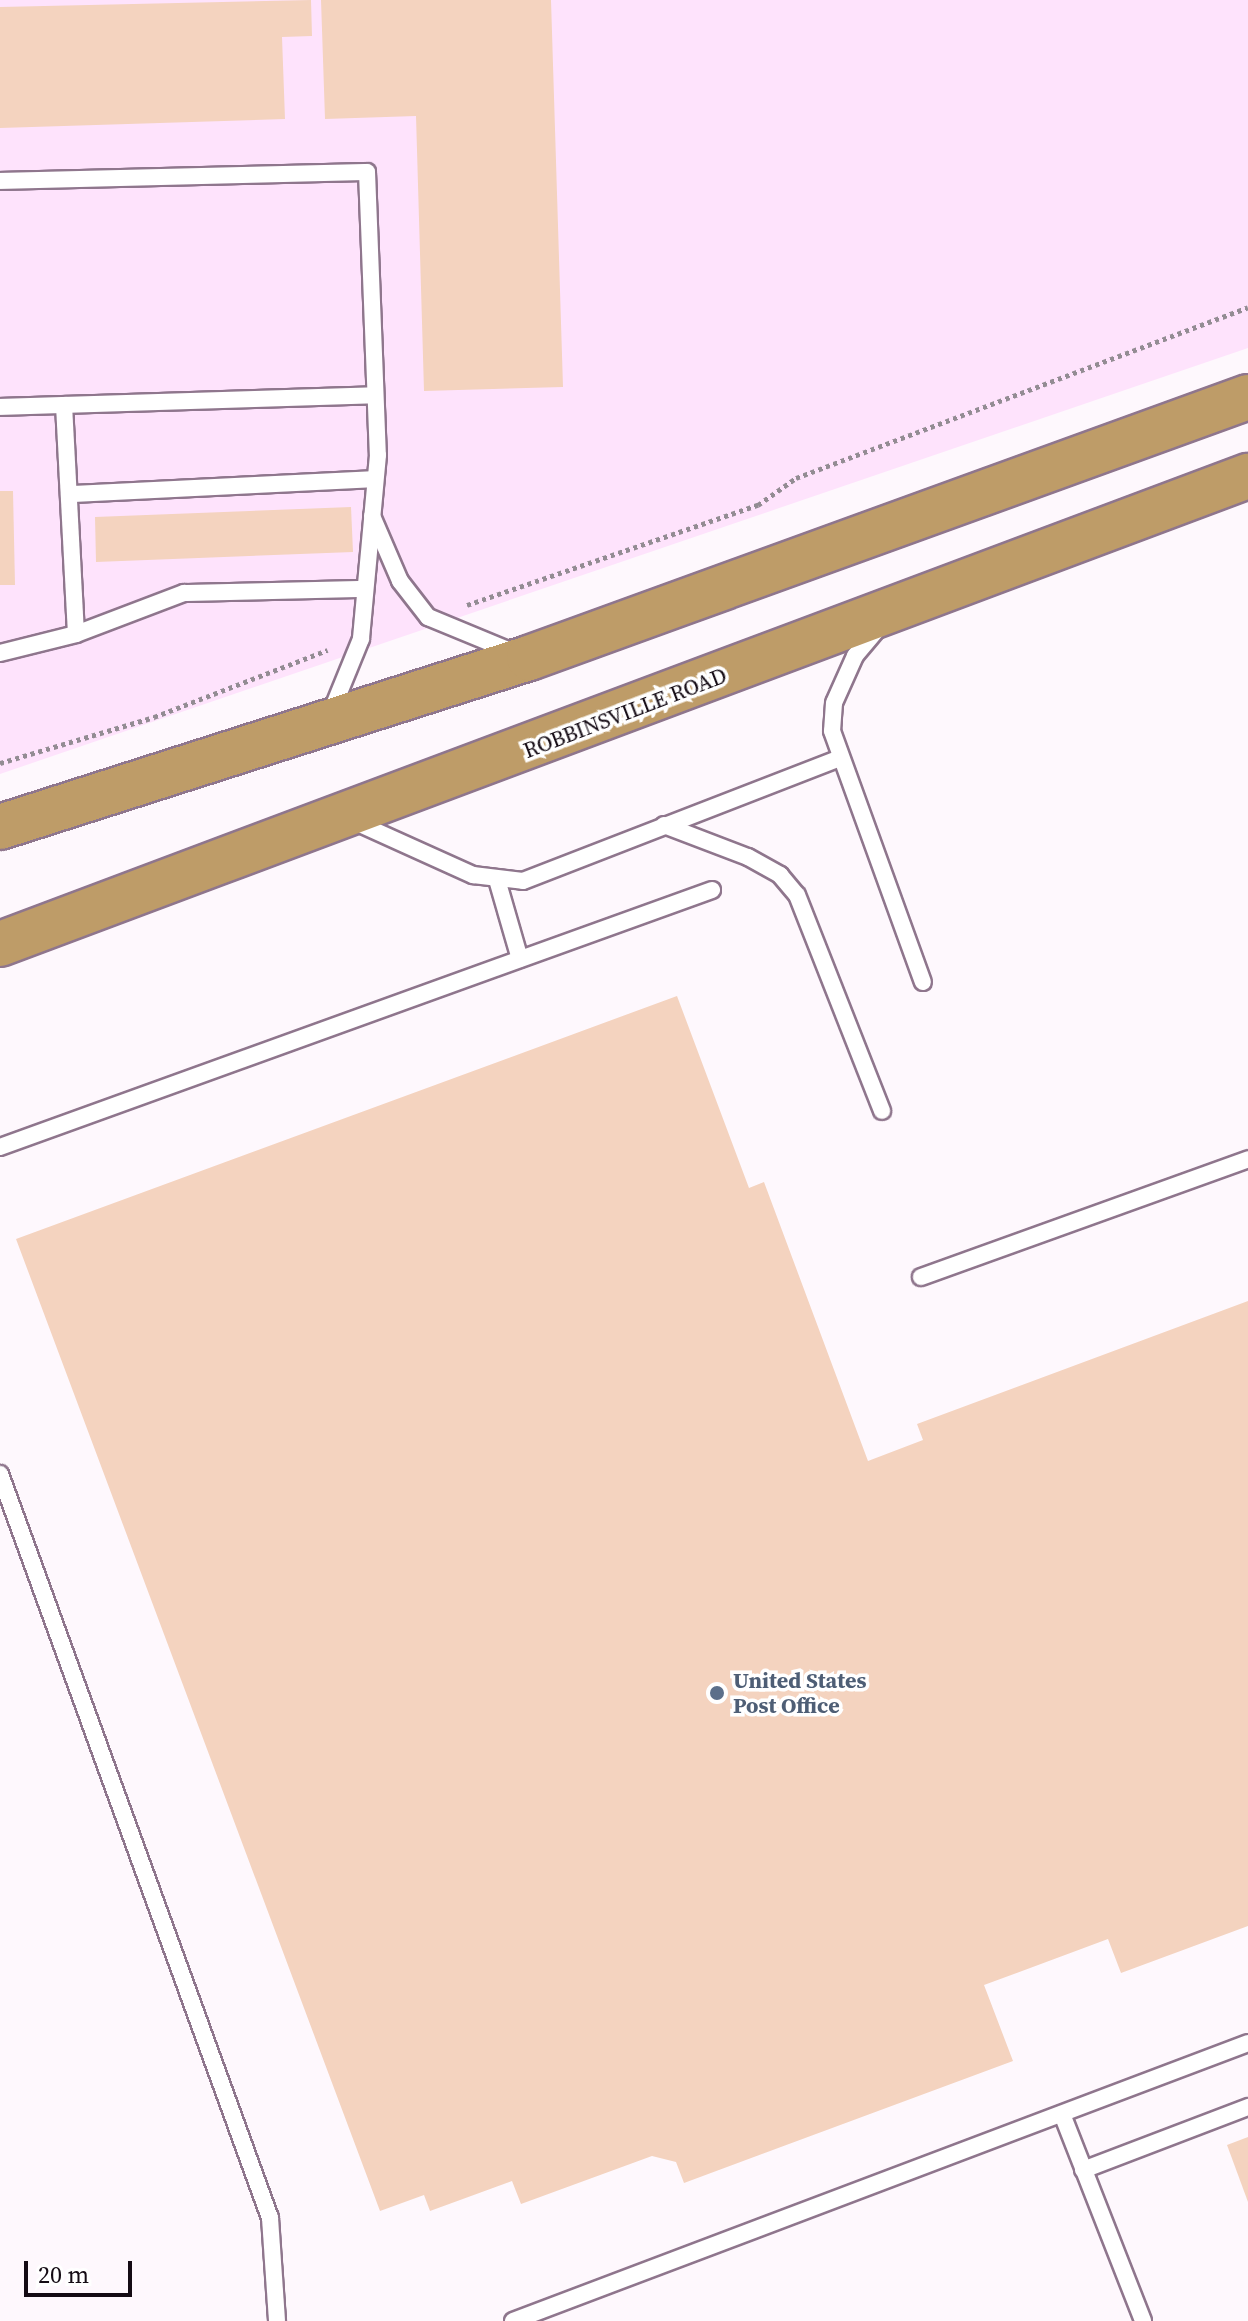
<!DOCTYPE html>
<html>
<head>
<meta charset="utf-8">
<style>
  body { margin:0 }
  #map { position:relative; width:1248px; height:2321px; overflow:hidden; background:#fef8fd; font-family:"Source Serif 4",serif }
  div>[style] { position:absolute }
  .built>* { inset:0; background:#fee3fc }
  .building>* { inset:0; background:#f4d3bf }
  .path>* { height:5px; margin-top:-2.5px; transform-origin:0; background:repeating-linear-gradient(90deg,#938c93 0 4px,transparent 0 8px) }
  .roads { filter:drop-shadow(2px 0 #8f768d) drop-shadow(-2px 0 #8f768d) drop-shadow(0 2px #8f768d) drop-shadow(0 -2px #8f768d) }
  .service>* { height:16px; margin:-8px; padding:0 8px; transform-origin:8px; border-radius:8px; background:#fff }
  .trunk>* { height:44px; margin:-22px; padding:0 22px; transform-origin:22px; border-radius:22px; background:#be9c68 }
  .dots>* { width:22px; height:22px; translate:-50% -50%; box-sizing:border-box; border:4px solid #fff; border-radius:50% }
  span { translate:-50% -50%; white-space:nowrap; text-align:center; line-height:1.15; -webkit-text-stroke:7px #fff; paint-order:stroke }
  .street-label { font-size:22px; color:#140b14 }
  .service-label { font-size:22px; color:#4e5e75; font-weight:700 }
  .left { translate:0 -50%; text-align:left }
  .scale { position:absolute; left:24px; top:2261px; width:108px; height:36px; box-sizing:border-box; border:4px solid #140b14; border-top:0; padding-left:10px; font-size:24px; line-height:28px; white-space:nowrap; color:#140b14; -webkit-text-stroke:6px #fff; paint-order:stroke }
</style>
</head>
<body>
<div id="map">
  <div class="built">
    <i style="clip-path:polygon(0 0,1248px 0,1248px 348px,0 774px)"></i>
  </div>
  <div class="building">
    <i style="clip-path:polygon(311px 0,312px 36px,282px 37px,285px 119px,0 128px,0 7px)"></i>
    <i style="clip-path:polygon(321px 0,551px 0,563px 387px,424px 391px,416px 116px,325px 119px)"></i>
    <i style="clip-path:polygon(0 491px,13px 491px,15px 585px,0 585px)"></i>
    <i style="clip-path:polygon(351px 507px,353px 552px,96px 562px,95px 517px)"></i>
    <i style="clip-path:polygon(677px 996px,749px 1188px,764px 1182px,868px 1461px,923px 1440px,917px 1424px,1248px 1301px,1248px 1926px,1121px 1973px,1108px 1939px,984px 1985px,1013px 2061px,684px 2183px,676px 2162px,652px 2156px,521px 2204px,512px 2181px,430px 2211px,424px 2195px,380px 2211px,16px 1239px)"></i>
    <i style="clip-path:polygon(1248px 2137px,1248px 2202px,1227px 2145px)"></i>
  </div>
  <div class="path">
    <i style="left:467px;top:605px;width:308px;rotate:-19deg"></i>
    <i style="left:758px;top:505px;width:47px;rotate:-35.4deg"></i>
    <i style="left:796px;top:478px;width:483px;rotate:-20.7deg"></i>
    <i style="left:0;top:763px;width:161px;rotate:-16.6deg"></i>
    <i style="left:154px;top:717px;width:186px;rotate:-21.1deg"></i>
  </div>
  <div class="roads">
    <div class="service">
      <i style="left:0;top:181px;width:367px;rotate:-1.4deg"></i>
      <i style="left:367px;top:172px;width:283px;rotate:87.8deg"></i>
      <i style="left:378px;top:455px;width:185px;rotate:95.3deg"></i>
      <i style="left:361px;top:639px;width:82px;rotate:112.2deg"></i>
      <i style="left:64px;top:405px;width:229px;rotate:87deg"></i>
      <i style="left:0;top:407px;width:375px;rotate:-1.8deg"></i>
      <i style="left:71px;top:494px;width:303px;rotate:-2.8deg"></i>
      <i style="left:372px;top:516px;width:71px;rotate:66.7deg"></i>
      <i style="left:400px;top:581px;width:46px;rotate:52.1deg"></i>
      <i style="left:428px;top:617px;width:92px;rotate:22.4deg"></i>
      <i style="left:880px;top:626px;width:39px;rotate:130deg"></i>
      <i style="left:855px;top:656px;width:51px;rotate:114.1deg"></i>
      <i style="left:834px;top:703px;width:28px;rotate:94deg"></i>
      <i style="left:832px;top:731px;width:267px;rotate:70.1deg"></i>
      <i style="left:0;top:653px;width:78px;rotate:-14deg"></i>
      <i style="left:76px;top:634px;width:116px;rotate:-20.8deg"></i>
      <i style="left:184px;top:593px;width:177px;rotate:-1.3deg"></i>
      <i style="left:351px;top:820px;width:134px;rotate:24.3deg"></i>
      <i style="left:473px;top:875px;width:50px;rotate:6.8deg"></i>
      <i style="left:523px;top:881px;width:337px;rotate:-21.2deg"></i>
      <i style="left:664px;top:825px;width:90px;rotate:20.9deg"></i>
      <i style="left:748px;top:857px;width:37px;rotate:29deg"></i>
      <i style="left:780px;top:875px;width:26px;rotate:50deg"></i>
      <i style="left:797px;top:895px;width:232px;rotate:68.5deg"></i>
      <i style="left:498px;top:883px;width:79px;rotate:73.9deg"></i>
      <i style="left:0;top:1147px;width:757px;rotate:-19.85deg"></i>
      <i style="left:921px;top:1277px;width:348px;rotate:-19.8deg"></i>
      <i style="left:0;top:1474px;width:791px;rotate:70.05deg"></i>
      <i style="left:270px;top:2218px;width:103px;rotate:86.1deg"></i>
      <i style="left:1062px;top:2114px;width:222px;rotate:68.6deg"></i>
      <i style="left:1083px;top:2170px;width:177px;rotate:-20.9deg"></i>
      <i style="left:513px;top:2321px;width:786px;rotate:-20.72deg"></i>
    </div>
    <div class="trunk">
      <i style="left:0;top:827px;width:555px;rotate:-17.72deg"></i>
      <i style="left:529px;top:658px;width:765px;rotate:-19.95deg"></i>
      <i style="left:0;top:944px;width:1333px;rotate:-20.56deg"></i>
    </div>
  </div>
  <div class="dots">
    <i style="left:717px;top:1693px;background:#5c6f8a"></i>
  </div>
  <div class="street-label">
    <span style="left:625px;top:713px;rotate:-21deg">ROBBINSVILLE ROAD</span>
  </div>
  <div class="service-label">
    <span class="left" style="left:733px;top:1693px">United States<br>Post Office</span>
  </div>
  <div class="scale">20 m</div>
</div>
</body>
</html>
